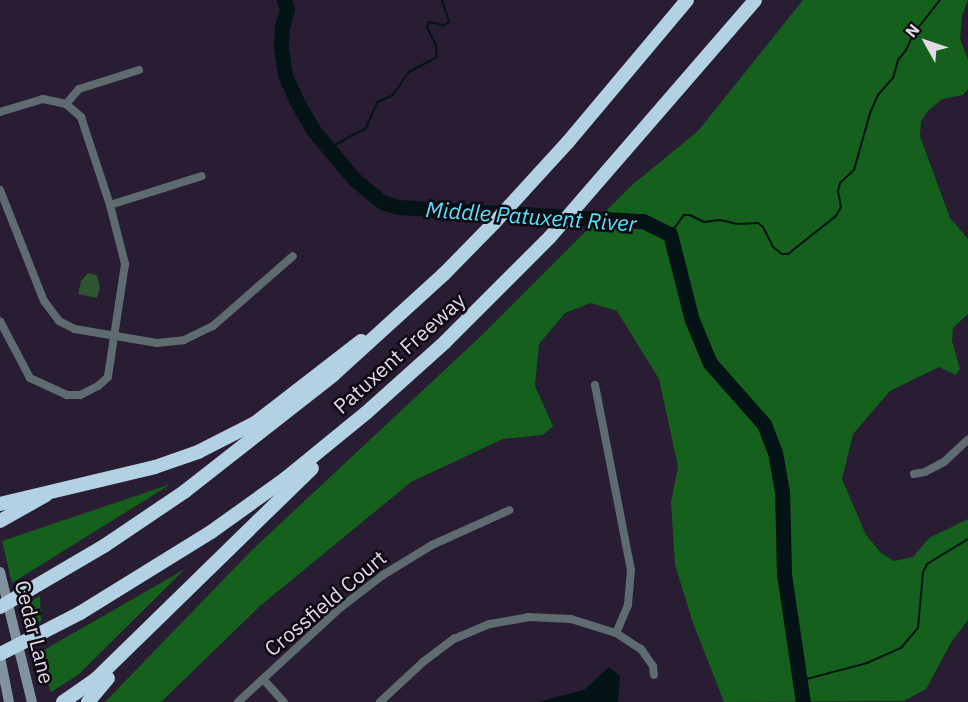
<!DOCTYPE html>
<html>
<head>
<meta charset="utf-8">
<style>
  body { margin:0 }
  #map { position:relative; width:968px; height:702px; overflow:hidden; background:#281d32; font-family:"IBM Plex Sans",sans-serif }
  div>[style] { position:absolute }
  .green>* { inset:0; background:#2e552f }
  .forest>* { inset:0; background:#14601c }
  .water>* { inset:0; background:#031316 }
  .stream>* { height:2px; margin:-1px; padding:0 1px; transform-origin:1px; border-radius:1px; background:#031316 }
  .river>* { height:15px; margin:-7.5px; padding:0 7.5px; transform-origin:7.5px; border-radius:7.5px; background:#031316 }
  .minor>* { height:8px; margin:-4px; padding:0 4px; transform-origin:4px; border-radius:4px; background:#5e6b71 }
  .secondary>* { height:10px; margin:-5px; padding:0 5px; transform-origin:5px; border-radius:5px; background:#80949f }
  .motorway>* { height:14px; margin:-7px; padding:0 7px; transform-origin:7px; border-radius:7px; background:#b2d1e2 }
  span { translate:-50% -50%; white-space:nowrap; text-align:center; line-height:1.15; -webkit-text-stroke:5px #0e0912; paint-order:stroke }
  .street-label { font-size:21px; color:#e0d9e7 }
  .water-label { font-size:22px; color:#55e3fa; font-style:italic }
  .north { position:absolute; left:896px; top:12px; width:60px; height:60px; -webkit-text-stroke:4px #0e0912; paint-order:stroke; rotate:310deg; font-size:16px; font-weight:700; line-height:24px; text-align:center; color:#e0d9e7 }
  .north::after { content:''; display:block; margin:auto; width:21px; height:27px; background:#e0d9e7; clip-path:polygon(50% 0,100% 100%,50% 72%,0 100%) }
</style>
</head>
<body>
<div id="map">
  <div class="green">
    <i style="clip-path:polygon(88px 273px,97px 275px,100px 288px,97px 298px,78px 294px,81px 281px)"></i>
  </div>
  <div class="forest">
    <i style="clip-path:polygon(803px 0,968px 0,962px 16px,960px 39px,968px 60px,968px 89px,963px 95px,942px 99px,928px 111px,921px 121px,920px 136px,950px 218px,968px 239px,968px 314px,953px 328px,952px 341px,960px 369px,956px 375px,939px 367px,890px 391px,853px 434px,842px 479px,866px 535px,881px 553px,894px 561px,913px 557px,929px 538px,968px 519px,968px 620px,952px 641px,926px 689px,904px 701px,724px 702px,693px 623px,675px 565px,671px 502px,678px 467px,659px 379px,617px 311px,591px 303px,565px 313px,539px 344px,535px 386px,553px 426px,543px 435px,503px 439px,411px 482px,260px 606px,161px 702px,105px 702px,252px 550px,481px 336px,632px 185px,698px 131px)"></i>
    <i style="clip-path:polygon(171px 484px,12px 583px,2px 541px)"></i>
    <i style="clip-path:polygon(185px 569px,78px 675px,51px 692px,37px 654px)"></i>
    <i style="clip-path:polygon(40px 596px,41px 621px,25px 628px,21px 606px)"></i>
  </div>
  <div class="water">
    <i style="clip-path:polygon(609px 667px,620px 676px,618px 702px,538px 702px,584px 690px)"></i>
  </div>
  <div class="stream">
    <i style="left:329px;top:148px;width:42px;rotate:-28.4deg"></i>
    <i style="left:366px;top:128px;width:28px;rotate:-67deg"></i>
    <i style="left:377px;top:102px;width:16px;rotate:-22deg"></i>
    <i style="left:392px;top:96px;width:29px;rotate:-55deg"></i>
    <i style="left:409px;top:72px;width:32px;rotate:-28deg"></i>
    <i style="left:437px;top:57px;width:12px;rotate:-95deg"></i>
    <i style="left:436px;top:45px;width:20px;rotate:-117deg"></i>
    <i style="left:427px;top:27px;width:5px;rotate:-68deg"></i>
    <i style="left:429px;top:22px;width:15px;rotate:11deg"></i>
    <i style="left:444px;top:25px;width:6px;rotate:-31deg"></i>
    <i style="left:449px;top:22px;width:23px;rotate:-108deg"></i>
    <i style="left:670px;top:234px;width:24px;rotate:-54deg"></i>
    <i style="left:684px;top:215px;width:6px"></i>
    <i style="left:690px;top:215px;width:16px;rotate:27deg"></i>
    <i style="left:704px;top:222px;width:16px;rotate:-7deg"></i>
    <i style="left:720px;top:220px;width:18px;rotate:13deg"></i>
    <i style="left:738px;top:224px;width:20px;rotate:-3deg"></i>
    <i style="left:758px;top:223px;width:6px;rotate:39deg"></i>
    <i style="left:763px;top:227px;width:22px;rotate:63deg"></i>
    <i style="left:773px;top:247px;width:11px;rotate:38deg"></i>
    <i style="left:782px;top:254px;width:6px"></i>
    <i style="left:788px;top:254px;width:61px;rotate:-38.4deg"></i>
    <i style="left:836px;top:216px;width:10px;rotate:-61deg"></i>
    <i style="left:841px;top:207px;width:16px;rotate:-101deg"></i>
    <i style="left:838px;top:191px;width:8px;rotate:-76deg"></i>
    <i style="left:840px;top:183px;width:19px;rotate:-43deg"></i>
    <i style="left:854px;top:170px;width:59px;rotate:-74.3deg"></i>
    <i style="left:870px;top:113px;width:20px;rotate:-66deg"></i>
    <i style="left:878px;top:95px;width:23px;rotate:-49deg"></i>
    <i style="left:893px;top:78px;width:19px;rotate:-74deg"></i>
    <i style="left:898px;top:60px;width:13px;rotate:-51deg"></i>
    <i style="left:906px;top:50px;width:19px;rotate:-65deg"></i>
    <i style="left:914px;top:33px;width:42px;rotate:-51.8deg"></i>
    <i style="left:799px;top:681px;width:70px;rotate:-14.8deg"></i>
    <i style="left:867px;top:663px;width:37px;rotate:-24deg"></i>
    <i style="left:901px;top:648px;width:26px;rotate:-50deg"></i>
    <i style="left:918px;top:628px;width:56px;rotate:-84.9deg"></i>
    <i style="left:923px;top:572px;width:9px;rotate:-63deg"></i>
    <i style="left:927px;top:564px;width:48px;rotate:-31.4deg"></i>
  </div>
  <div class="river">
    <i style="left:284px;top:0;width:10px;rotate:73deg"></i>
    <i style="left:287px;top:10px;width:17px;rotate:107deg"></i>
    <i style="left:282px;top:26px;width:21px;rotate:93deg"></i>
    <i style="left:281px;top:47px;width:28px;rotate:82deg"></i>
    <i style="left:285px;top:75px;width:27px;rotate:66deg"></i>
    <i style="left:296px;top:100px;width:34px;rotate:60deg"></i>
    <i style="left:313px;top:130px;width:65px;rotate:50deg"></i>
    <i style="left:355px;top:180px;width:35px;rotate:39deg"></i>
    <i style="left:382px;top:202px;width:16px;rotate:18deg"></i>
    <i style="left:397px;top:207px;width:246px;rotate:3.3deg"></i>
    <i style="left:643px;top:221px;width:30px;rotate:26deg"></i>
    <i style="left:670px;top:234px;width:89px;rotate:75.7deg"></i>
    <i style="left:692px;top:320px;width:47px;rotate:67.3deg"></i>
    <i style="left:710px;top:363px;width:81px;rotate:48.5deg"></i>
    <i style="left:764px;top:424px;width:30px;rotate:69deg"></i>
    <i style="left:775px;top:452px;width:40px;rotate:80deg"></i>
    <i style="left:782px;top:491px;width:83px;rotate:88.6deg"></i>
    <i style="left:784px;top:574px;width:129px;rotate:81.6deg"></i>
  </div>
  <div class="minor">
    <i style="left:66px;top:104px;width:20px;rotate:-49deg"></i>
    <i style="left:79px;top:89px;width:63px;rotate:-17.6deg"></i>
    <i style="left:0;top:112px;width:45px;rotate:-16.8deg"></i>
    <i style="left:43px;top:99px;width:24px;rotate:12deg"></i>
    <i style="left:66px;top:104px;width:20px;rotate:41deg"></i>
    <i style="left:81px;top:117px;width:93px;rotate:71.8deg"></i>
    <i style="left:110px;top:205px;width:61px;rotate:75.7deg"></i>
    <i style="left:125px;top:264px;width:114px;rotate:98.6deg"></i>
    <i style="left:108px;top:377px;width:13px;rotate:138deg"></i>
    <i style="left:98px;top:386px;width:20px;rotate:153deg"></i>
    <i style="left:80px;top:395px;width:13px;rotate:180deg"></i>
    <i style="left:67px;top:395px;width:41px;rotate:-155.3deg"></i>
    <i style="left:30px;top:378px;width:64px;rotate:-117.8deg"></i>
    <i style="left:0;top:190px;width:119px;rotate:68.4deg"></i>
    <i style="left:44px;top:301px;width:25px;rotate:53deg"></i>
    <i style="left:59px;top:321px;width:18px;rotate:27deg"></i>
    <i style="left:75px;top:329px;width:83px;rotate:9.7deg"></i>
    <i style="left:157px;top:343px;width:27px;rotate:-6deg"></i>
    <i style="left:184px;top:340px;width:32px;rotate:-26deg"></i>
    <i style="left:213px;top:326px;width:106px;rotate:-41.2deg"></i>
    <i style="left:110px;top:205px;width:96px;rotate:-17.5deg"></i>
    <i style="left:595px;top:385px;width:188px;rotate:79deg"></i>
    <i style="left:631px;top:570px;width:35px;rotate:95deg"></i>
    <i style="left:628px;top:605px;width:30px;rotate:113deg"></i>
    <i style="left:914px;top:474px;width:11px;rotate:-10deg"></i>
    <i style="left:925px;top:472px;width:21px;rotate:-28deg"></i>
    <i style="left:944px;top:462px;width:33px;rotate:-43deg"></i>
    <i style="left:263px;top:679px;width:31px;rotate:48deg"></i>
    <i style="left:238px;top:702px;width:139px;rotate:-42.7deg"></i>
    <i style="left:340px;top:608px;width:54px;rotate:-37.5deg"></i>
    <i style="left:383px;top:575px;width:57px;rotate:-31.5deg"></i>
    <i style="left:432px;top:545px;width:85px;rotate:-24.2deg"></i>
    <i style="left:380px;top:702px;width:59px;rotate:-42.9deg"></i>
    <i style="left:423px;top:662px;width:39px;rotate:-37deg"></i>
    <i style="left:454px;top:639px;width:39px;rotate:-23deg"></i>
    <i style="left:490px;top:624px;width:39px;rotate:-10deg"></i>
    <i style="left:528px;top:617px;width:43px;rotate:2.7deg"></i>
    <i style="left:571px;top:619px;width:47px;rotate:17.3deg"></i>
    <i style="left:616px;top:633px;width:30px;rotate:33deg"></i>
    <i style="left:641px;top:649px;width:21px;rotate:55deg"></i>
    <i style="left:653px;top:666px;width:9px;rotate:84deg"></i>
  </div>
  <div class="secondary">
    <i style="left:0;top:572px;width:134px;rotate:76.2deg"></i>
    <i style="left:0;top:657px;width:46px;rotate:78.7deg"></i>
  </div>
  <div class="motorway">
    <i style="left:0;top:504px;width:159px;rotate:-13.4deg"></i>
    <i style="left:155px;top:467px;width:46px;rotate:-19.2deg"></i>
    <i style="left:198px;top:452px;width:64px;rotate:-27deg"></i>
    <i style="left:255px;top:423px;width:134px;rotate:-37.7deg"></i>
    <i style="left:0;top:521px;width:53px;rotate:-29.5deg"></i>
    <i style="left:0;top:607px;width:121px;rotate:-30.4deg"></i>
    <i style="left:104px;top:546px;width:97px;rotate:-34deg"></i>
    <i style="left:184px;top:492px;width:189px;rotate:-38.1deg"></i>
    <i style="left:333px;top:375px;width:150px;rotate:-42.3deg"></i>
    <i style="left:444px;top:274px;width:71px;rotate:-45.6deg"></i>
    <i style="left:494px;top:223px;width:110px;rotate:-47.6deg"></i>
    <i style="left:568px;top:142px;width:185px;rotate:-50deg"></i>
    <i style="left:0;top:654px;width:90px;rotate:-27.1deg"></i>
    <i style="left:80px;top:613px;width:154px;rotate:-31.7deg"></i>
    <i style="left:211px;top:532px;width:91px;rotate:-35.6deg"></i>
    <i style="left:285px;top:479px;width:104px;rotate:-39.2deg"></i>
    <i style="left:366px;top:413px;width:106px;rotate:-41.9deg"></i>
    <i style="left:445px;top:342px;width:148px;rotate:-45deg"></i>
    <i style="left:550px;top:237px;width:313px;rotate:-49.1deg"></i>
    <i style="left:63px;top:702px;width:39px;rotate:-35deg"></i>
    <i style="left:95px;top:680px;width:303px;rotate:-44.3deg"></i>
    <i style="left:88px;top:702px;width:31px;rotate:-50deg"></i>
  </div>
  <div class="street-label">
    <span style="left:399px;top:353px;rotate:-42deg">Patuxent Freeway</span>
    <span style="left:325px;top:603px;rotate:-40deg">Crossfield Court</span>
    <span style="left:35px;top:632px;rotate:76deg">Cedar Lane</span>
  </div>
  <div class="water-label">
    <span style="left:531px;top:216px;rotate:4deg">Middle Patuxent River</span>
  </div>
  <div class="north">N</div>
</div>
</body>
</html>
